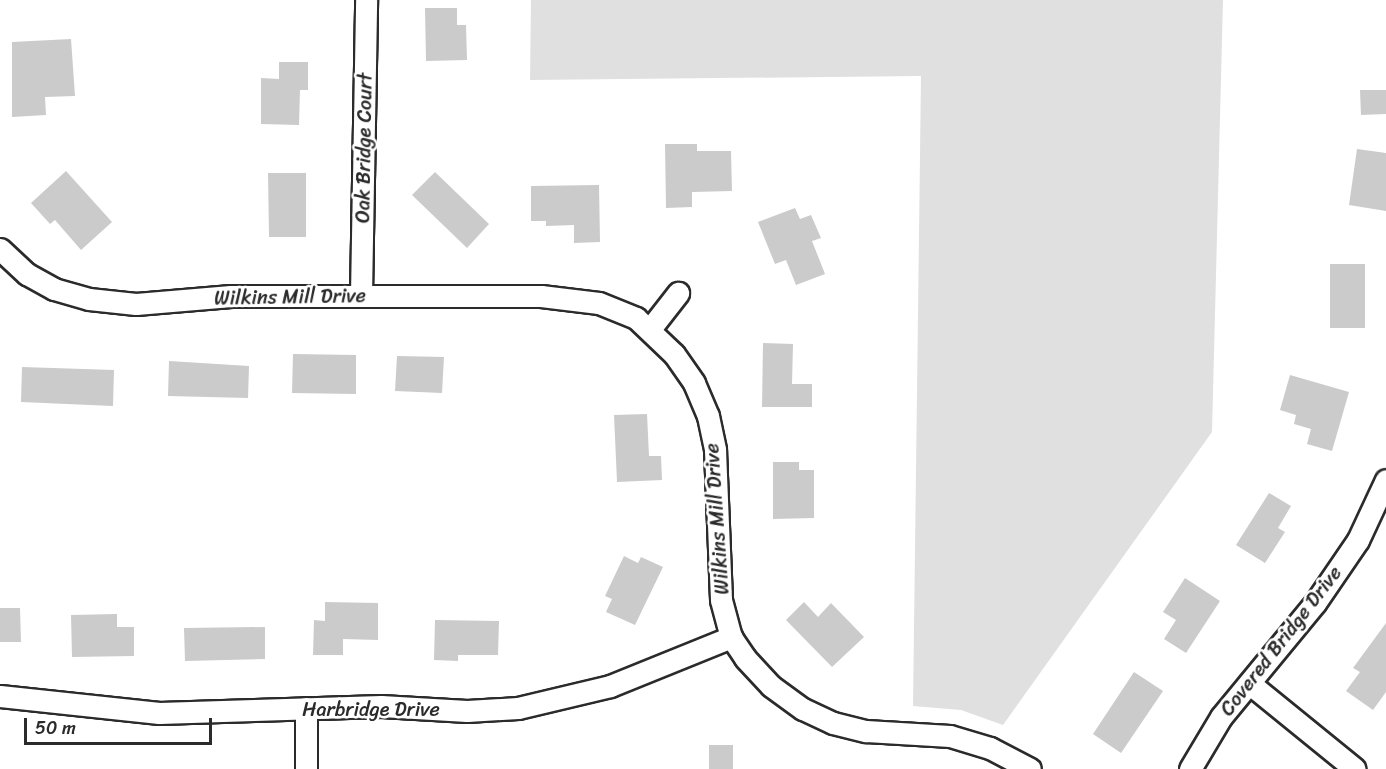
<!DOCTYPE html>
<html>
<head>
<meta charset="utf-8">
<style>
  body { margin:0 }
  #map { position:relative; width:1386px; height:769px; overflow:hidden; background:#fff; font-family:Sriracha,sans-serif }
  div>[style] { position:absolute }
  .green>* { inset:0; background:#e0e0e0 }
  .building>* { inset:0; background:#cbcbcb }
  .roads { filter:drop-shadow(2px 0 #2b2b2b) drop-shadow(-2px 0 #2b2b2b) drop-shadow(0 2px #2b2b2b) drop-shadow(0 -2px #2b2b2b) }
  .minor>* { height:21px; margin:-10.5px; padding:0 10.5px; transform-origin:10.5px; border-radius:10.5px; background:#fff }
  span { translate:-50% -50%; white-space:nowrap; text-align:center; line-height:1.15; -webkit-text-stroke:5px #fff; paint-order:stroke }
  .street-label { font-size:20px; color:#2b2b2b }
  .scale { position:absolute; left:24px; top:718px; width:188px; height:27px; box-sizing:border-box; border:3px solid #2b2b2b; border-top:0; padding-left:8px; font-size:18px; line-height:21px; white-space:nowrap; color:#2b2b2b; -webkit-text-stroke:4px #fff; paint-order:stroke }
</style>
</head>
<body>
<div id="map">
  <div class="green">
    <i style="clip-path:polygon(531px 0,1223px 0,1212px 432px,1003px 725px,961px 710px,913px 706px,921px 76px,530px 80px)"></i>
  </div>
  <div class="building">
    <i style="clip-path:polygon(425px 8px,457px 8px,457px 25px,466px 25px,467px 60px,426px 61px)"></i>
    <i style="clip-path:polygon(71px 39px,75px 96px,45px 97px,46px 115px,12px 117px,12px 42px)"></i>
    <i style="clip-path:polygon(279px 62px,308px 62px,308px 90px,300px 90px,299px 125px,261px 124px,261px 78px,279px 79px)"></i>
    <i style="clip-path:polygon(1360px 90px,1386px 90px,1386px 114px,1361px 115px)"></i>
    <i style="clip-path:polygon(665px 144px,697px 144px,697px 151px,731px 151px,732px 191px,692px 192px,692px 207px,666px 208px)"></i>
    <i style="clip-path:polygon(1357px 149px,1386px 153px,1386px 211px,1349px 205px)"></i>
    <i style="clip-path:polygon(66px 171px,112px 222px,81px 250px,55px 220px,50px 224px,31px 203px)"></i>
    <i style="clip-path:polygon(435px 172px,489px 224px,467px 248px,412px 195px)"></i>
    <i style="clip-path:polygon(268px 173px,306px 173px,306px 237px,269px 237px)"></i>
    <i style="clip-path:polygon(599px 185px,600px 242px,574px 243px,574px 225px,546px 226px,546px 221px,531px 221px,531px 186px)"></i>
    <i style="clip-path:polygon(795px 208px,800px 219px,811px 215px,821px 238px,812px 241px,825px 274px,796px 285px,786px 260px,775px 264px,758px 222px)"></i>
    <i style="clip-path:polygon(1330px 264px,1365px 264px,1365px 328px,1330px 328px)"></i>
    <i style="clip-path:polygon(763px 343px,793px 344px,792px 384px,812px 384px,812px 407px,762px 407px)"></i>
    <i style="clip-path:polygon(293px 354px,356px 355px,356px 394px,292px 393px)"></i>
    <i style="clip-path:polygon(397px 356px,444px 357px,442px 393px,395px 391px)"></i>
    <i style="clip-path:polygon(169px 361px,249px 366px,248px 398px,168px 396px)"></i>
    <i style="clip-path:polygon(22px 367px,114px 370px,113px 406px,21px 402px)"></i>
    <i style="clip-path:polygon(1290px 375px,1349px 392px,1332px 451px,1307px 444px,1311px 429px,1294px 424px,1296px 415px,1280px 410px)"></i>
    <i style="clip-path:polygon(647px 414px,649px 456px,661px 456px,662px 480px,617px 482px,614px 415px)"></i>
    <i style="clip-path:polygon(773px 462px,799px 462px,799px 470px,814px 470px,814px 518px,773px 519px)"></i>
    <i style="clip-path:polygon(1269px 493px,1291px 506px,1278px 528px,1285px 532px,1265px 563px,1236px 545px)"></i>
    <i style="clip-path:polygon(624px 556px,638px 563px,641px 557px,663px 567px,635px 625px,606px 612px,612px 599px,605px 596px)"></i>
    <i style="clip-path:polygon(1185px 578px,1220px 601px,1186px 653px,1164px 639px,1176px 620px,1163px 612px)"></i>
    <i style="clip-path:polygon(325px 602px,378px 603px,378px 640px,343px 639px,343px 655px,313px 655px,314px 620px,325px 621px)"></i>
    <i style="clip-path:polygon(804px 602px,818px 617px,831px 603px,864px 637px,832px 667px,786px 620px)"></i>
    <i style="clip-path:polygon(0 608px,20px 608px,21px 642px,0 642px)"></i>
    <i style="clip-path:polygon(117px 614px,117px 627px,134px 627px,134px 656px,72px 657px,71px 615px)"></i>
    <i style="clip-path:polygon(435px 620px,499px 621px,498px 655px,458px 655px,458px 661px,434px 660px)"></i>
    <i style="clip-path:polygon(1386px 623px,1386px 692px,1373px 710px,1346px 691px,1360px 672px,1353px 668px)"></i>
    <i style="clip-path:polygon(265px 627px,265px 659px,185px 661px,184px 628px)"></i>
    <i style="clip-path:polygon(1134px 672px,1163px 691px,1121px 753px,1093px 734px)"></i>
    <i style="clip-path:polygon(709px 745px,733px 745px,733px 769px,709px 769px)"></i>
  </div>
  <div class="roads">
    <div class="minor">
      <i style="left:0;top:249px;width:37px;rotate:43deg"></i>
      <i style="left:27px;top:274px;width:31px;rotate:29deg"></i>
      <i style="left:54px;top:289px;width:36px;rotate:16deg"></i>
      <i style="left:89px;top:299px;width:47px;rotate:6.1deg"></i>
      <i style="left:136px;top:304px;width:95px;rotate:-4.8deg"></i>
      <i style="left:231px;top:296px;width:310px"></i>
      <i style="left:541px;top:296px;width:58px;rotate:6.9deg"></i>
      <i style="left:599px;top:303px;width:40px;rotate:22deg"></i>
      <i style="left:636px;top:318px;width:52px;rotate:43.5deg"></i>
      <i style="left:674px;top:354px;width:35px;rotate:55deg"></i>
      <i style="left:694px;top:383px;width:36px;rotate:67deg"></i>
      <i style="left:708px;top:416px;width:35px;rotate:78deg"></i>
      <i style="left:715px;top:450px;width:150px;rotate:87.7deg"></i>
      <i style="left:721px;top:600px;width:38px;rotate:75deg"></i>
      <i style="left:731px;top:637px;width:25px;rotate:56deg"></i>
      <i style="left:745px;top:658px;width:38px;rotate:47deg"></i>
      <i style="left:771px;top:686px;width:39px;rotate:36deg"></i>
      <i style="left:803px;top:709px;width:33px;rotate:25deg"></i>
      <i style="left:833px;top:723px;width:34px;rotate:14deg"></i>
      <i style="left:866px;top:731px;width:84px;rotate:3.4deg"></i>
      <i style="left:950px;top:736px;width:42px;rotate:16.7deg"></i>
      <i style="left:990px;top:748px;width:45px;rotate:27.7deg"></i>
      <i style="left:361px;top:295px;width:295px;rotate:-89deg"></i>
      <i style="left:650px;top:329px;width:46px;rotate:-52.1deg"></i>
      <i style="left:1249px;top:683px;width:136px;rotate:39.1deg"></i>
      <i style="left:0;top:696px;width:160px;rotate:6.1deg"></i>
      <i style="left:159px;top:713px;width:222px;rotate:-1.8deg"></i>
      <i style="left:381px;top:706px;width:86px;rotate:3.3deg"></i>
      <i style="left:467px;top:711px;width:51px;rotate:-3.4deg"></i>
      <i style="left:518px;top:708px;width:95px;rotate:-13.4deg"></i>
      <i style="left:610px;top:686px;width:131px;rotate:-22deg"></i>
      <i style="left:306px;top:708px;width:61px;rotate:90deg"></i>
      <i style="left:1190px;top:769px;width:61px;rotate:-59.2deg"></i>
      <i style="left:1221px;top:717px;width:148px;rotate:-50.5deg"></i>
      <i style="left:1315px;top:603px;width:76px;rotate:-55.7deg"></i>
      <i style="left:1358px;top:540px;width:66px;rotate:-65deg"></i>
    </div>
  </div>
  <div class="street-label">
    <span style="left:364px;top:148px;rotate:-89deg">Oak Bridge Court</span>
    <span style="left:290px;top:297px;rotate:-1deg">Wilkins Mill Drive</span>
    <span style="left:717px;top:519px;rotate:-94deg">Wilkins Mill Drive</span>
    <span style="left:1281px;top:641px;rotate:-52deg">Covered Bridge Drive</span>
    <span style="left:371px;top:709px">Harbridge Drive</span>
  </div>
  <div class="scale">50 m</div>
</div>
</body>
</html>
